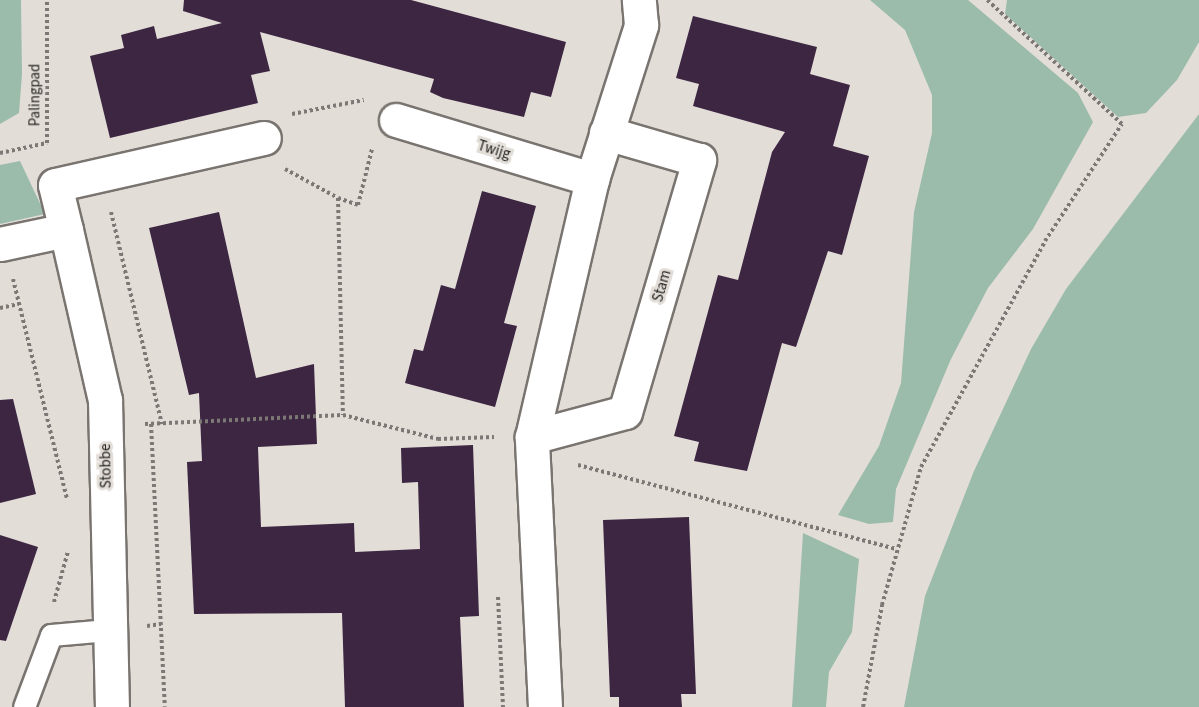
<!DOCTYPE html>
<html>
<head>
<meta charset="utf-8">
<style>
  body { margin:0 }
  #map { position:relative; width:1199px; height:707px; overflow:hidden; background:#e3ddd8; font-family:"Source Sans 3",sans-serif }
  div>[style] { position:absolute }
  .green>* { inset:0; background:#9cbcab }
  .building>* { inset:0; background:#3d2642 }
  .path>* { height:4px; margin-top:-2px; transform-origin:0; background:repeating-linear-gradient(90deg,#7c7875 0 3px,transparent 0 6px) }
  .roads { filter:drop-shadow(2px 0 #79746f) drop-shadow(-2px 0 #79746f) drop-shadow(0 2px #79746f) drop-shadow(0 -2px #79746f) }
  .lane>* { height:21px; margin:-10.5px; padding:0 10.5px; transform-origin:10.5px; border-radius:10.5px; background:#fff }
  .street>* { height:33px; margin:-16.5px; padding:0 16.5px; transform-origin:16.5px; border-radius:16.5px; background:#fff }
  span { translate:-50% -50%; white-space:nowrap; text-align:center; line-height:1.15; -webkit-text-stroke:6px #e3ddd8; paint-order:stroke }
  .street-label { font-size:15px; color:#242220 }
</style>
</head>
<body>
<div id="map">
  <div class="green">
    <i style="clip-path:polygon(0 0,21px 0,22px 74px,19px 113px,0 124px)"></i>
    <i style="clip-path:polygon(870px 0,968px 0,1078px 93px,1093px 122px,1033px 229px,988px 288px,951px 359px,896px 489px,893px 522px,869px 524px,838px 515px,879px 446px,901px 383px,914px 212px,932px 133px,932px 95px,905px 30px)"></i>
    <i style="clip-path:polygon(1007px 0,1199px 0,1199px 42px,1177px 80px,1146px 113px,1118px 117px,1005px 14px)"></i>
    <i style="clip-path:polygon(1199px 114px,1199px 707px,904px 707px,925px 596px,974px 471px,1031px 349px,1066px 289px)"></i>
    <i style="clip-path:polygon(20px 161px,45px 214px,0 224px,0 165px)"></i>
    <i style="clip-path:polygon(803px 533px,859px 559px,852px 632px,829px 672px,826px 707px,792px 707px)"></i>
  </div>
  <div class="building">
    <i style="clip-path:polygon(184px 0,411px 0,566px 42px,551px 97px,531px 92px,524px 117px,443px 98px,430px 92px,434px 79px,260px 32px,270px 71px,251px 75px,258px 103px,110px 138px,90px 56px,124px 48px,121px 35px,154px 26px,157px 39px,222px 23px,183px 11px)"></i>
    <i style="clip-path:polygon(693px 16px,817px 47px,810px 74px,850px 85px,833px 146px,869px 156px,842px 255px,828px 251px,796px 347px,782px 343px,747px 471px,694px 461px,699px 442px,674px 436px,718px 275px,738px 280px,772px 152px,785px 132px,693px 106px,699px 84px,676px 78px)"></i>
    <i style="clip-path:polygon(482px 191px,536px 206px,504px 323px,517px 326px,495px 407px,405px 383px,414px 349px,423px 351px,441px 285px,455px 289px)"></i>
    <i style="clip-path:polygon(219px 212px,256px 378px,314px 364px,317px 444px,258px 447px,261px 527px,354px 523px,355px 552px,420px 549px,418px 482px,402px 483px,401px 448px,473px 445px,479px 616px,460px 617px,464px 707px,345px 707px,342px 613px,194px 614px,187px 462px,202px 461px,199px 393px,189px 395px,149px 228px)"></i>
    <i style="clip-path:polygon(13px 399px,36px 494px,0 503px,0 400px)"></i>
    <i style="clip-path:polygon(689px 517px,696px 694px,681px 694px,682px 707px,619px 707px,619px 697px,610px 697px,603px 520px)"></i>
    <i style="clip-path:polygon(0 535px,38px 547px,6px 641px,0 640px)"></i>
  </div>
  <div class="path">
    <i style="left:292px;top:114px;width:73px;rotate:-11deg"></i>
    <i style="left:0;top:153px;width:48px;rotate:-12deg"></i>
    <i style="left:47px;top:143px;width:143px;rotate:-90deg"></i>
    <i style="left:285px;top:169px;width:60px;rotate:28.7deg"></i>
    <i style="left:338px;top:198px;width:217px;rotate:88.7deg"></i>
    <i style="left:338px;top:198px;width:21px;rotate:19deg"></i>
    <i style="left:358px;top:205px;width:58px;rotate:-76deg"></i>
    <i style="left:111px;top:212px;width:218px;rotate:76.5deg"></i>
    <i style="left:13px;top:279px;width:227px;rotate:76.2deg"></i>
    <i style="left:0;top:308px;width:19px;rotate:-12deg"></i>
    <i style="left:145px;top:424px;width:198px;rotate:-2.6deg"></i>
    <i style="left:343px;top:415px;width:98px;rotate:14.2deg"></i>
    <i style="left:438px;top:439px;width:56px;rotate:-2deg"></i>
    <i style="left:151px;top:424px;width:283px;rotate:87.2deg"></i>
    <i style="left:578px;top:465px;width:329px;rotate:14.8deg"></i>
    <i style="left:498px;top:597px;width:110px;rotate:87.4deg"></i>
    <i style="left:54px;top:602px;width:53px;rotate:-74.6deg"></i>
    <i style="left:147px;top:626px;width:14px;rotate:-8deg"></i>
    <i style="left:863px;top:707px;width:104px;rotate:-79.4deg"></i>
    <i style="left:882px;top:605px;width:143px;rotate:-74.2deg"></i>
    <i style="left:921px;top:467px;width:258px;rotate:-61.2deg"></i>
    <i style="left:1045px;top:241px;width:140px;rotate:-56.7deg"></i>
    <i style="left:1122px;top:124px;width:183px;rotate:-137.4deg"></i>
  </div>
  <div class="roads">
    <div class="lane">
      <i style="left:24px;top:707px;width:77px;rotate:-69.4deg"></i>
      <i style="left:51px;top:635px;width:57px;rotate:-5deg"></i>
    </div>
    <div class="street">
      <i style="left:396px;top:120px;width:205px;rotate:16.8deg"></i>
      <i style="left:66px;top:230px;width:46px;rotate:-103.7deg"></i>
      <i style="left:55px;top:185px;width:214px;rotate:-12.7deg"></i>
      <i style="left:0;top:244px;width:67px;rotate:-12deg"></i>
      <i style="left:66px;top:230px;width:174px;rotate:77.1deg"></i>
      <i style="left:105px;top:400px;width:307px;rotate:88.7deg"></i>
      <i style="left:532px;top:437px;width:96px;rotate:-15deg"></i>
      <i style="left:625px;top:412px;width:263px;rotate:-73.6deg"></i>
      <i style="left:699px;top:160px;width:97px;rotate:-163.8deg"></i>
      <i style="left:545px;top:707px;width:270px;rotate:-92.8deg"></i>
      <i style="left:532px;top:437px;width:265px;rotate:-76.9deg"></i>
      <i style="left:592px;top:179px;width:162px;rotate:-72.3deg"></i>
      <i style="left:641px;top:25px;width:25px;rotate:-95deg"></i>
    </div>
  </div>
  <div class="street-label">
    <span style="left:35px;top:95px;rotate:-90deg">Palingpad</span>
    <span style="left:494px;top:150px;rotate:17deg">Twijg</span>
    <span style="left:662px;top:286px;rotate:-74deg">Stam</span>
    <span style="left:106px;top:466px;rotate:-91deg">Stobbe</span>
  </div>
</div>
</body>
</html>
